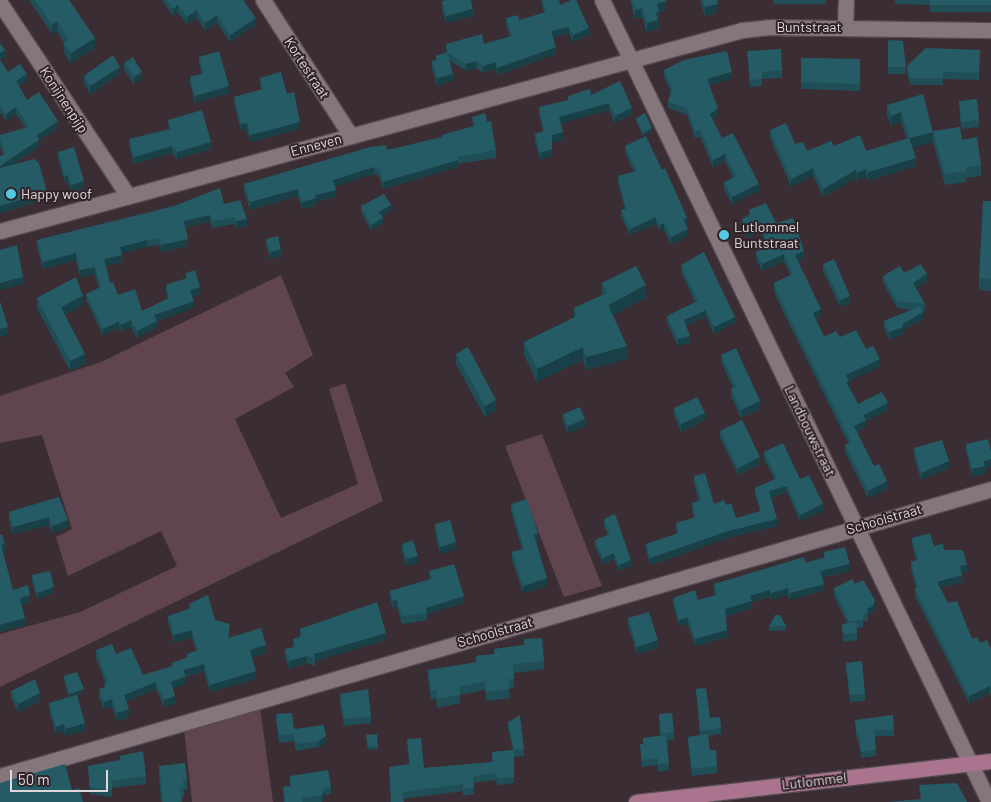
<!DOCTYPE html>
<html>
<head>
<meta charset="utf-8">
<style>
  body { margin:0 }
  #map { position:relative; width:991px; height:802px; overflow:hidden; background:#3a2d33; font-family:Barlow,sans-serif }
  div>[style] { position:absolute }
  .green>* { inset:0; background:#604450 }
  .roads { filter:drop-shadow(1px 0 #564b51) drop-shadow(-1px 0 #564b51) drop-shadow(0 1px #564b51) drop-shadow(0 -1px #564b51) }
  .minor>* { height:15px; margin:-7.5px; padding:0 7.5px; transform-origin:7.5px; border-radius:7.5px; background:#85767d }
  .major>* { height:15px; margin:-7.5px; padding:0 7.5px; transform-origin:7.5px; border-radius:7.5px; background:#aa748e }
  .wall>* { inset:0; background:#204e57 }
  .shaded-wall>* { inset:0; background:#1a4047 }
  .building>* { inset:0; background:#255b65 }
  .dots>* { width:14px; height:14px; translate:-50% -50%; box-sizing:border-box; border:2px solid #302329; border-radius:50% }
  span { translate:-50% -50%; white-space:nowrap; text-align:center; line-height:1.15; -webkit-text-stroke:4px #302329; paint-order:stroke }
  .street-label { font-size:14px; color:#e0d7db }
  .poi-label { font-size:14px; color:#e0d7db }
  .left { translate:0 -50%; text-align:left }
  .scale { position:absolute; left:10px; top:770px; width:98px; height:22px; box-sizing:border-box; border:2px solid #e0d7db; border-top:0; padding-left:6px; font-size:15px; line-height:18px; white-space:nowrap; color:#e0d7db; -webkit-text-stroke:4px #302329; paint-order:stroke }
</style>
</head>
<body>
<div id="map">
  <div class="green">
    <i style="clip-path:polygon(281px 275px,313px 355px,285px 373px,294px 387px,235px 419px,281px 518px,358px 484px,329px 389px,345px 383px,383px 501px,0 687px,0 634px,80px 612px,177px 566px,161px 531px,68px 576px,56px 537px,72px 529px,42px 435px,0 443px,0 396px,101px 362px)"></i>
    <i style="clip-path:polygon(542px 434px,602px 586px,564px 597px,505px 446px)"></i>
    <i style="clip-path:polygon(260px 707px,273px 802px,192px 802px,184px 729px)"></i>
  </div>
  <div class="roads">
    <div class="minor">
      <i style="left:263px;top:0;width:162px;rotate:57.1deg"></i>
      <i style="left:602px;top:0;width:890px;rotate:64.24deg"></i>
      <i style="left:0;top:3px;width:232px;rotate:56.4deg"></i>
      <i style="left:845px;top:27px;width:27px;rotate:-88deg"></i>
      <i style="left:0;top:231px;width:769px;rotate:-15.16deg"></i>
      <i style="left:742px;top:30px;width:30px;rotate:-6deg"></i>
      <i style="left:772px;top:27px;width:219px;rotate:0.8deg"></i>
      <i style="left:0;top:776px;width:1032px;rotate:-16.15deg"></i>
    </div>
    <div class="major">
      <i style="left:636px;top:802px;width:357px;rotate:-6.6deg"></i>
    </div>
  </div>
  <div class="wall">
    <i style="clip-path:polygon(29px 0,69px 0,95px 48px,71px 63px,64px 53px,64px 43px,57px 31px,52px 34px)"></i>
    <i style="clip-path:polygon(162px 0,243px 0,256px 25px,230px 42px,217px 23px,205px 31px,197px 18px,187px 24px,178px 13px,173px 16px)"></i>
    <i style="clip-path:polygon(541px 0,559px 0,560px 5px,589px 35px,573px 42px,569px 34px,553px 37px,556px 54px,497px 75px,496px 69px,483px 73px,476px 68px,466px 71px,449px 60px,453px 81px,437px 86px,432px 69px,432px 61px,436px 60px,436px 56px,446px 53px,446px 44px,484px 44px,510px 36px,506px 25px,506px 18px,519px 20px,544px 13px)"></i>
    <i style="clip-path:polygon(630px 0,666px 0,666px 10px,659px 12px,658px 29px,647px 32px,642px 17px,635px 19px)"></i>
    <i style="clip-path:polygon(700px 0,717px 0,718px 12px,705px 16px)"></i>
    <i style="clip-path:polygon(773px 0,826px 0,826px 4px,773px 4px)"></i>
    <i style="clip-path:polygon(895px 0,991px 0,991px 12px,930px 12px,930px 5px,895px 4px)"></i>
    <i style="clip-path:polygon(442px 1px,473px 16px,446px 23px,442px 9px)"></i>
    <i style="clip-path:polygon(888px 40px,906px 67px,906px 74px,888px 74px)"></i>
    <i style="clip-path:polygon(0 43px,5px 57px,0 60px,8px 72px,27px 81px,19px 86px,27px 100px,58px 128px,39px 140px,39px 147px,12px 165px,47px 199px,0 213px,0 156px,3px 155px,0 146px,0 135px,25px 128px,16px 114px,6px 121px,0 112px)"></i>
    <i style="clip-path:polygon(980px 50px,979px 80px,943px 79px,943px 85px,910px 85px,907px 73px,907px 66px)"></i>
    <i style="clip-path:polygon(747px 51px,782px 70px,782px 78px,762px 79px,762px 86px,750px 87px)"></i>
    <i style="clip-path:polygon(199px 57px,229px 93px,195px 103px,190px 84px,190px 77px,202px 74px,199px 63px)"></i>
    <i style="clip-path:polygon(801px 58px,860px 59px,860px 91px,801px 89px)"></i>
    <i style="clip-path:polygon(124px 63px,142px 79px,134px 84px,124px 70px)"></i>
    <i style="clip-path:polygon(664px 70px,732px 79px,709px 85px,718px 115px,712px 119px,722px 138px,759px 191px,732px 204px,724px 189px,724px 182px,733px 178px,725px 161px,713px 167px,700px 137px,695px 138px,687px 115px,668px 108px,668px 102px,671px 92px,664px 77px)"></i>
    <i style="clip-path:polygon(120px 74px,90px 94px,84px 84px,84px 76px)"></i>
    <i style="clip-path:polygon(260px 78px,287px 94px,300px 129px,250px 142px,247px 130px,241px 131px,234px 103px,234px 97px,261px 90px,260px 84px)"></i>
    <i style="clip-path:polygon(591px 95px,632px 115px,615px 123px,609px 110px,560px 123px,563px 139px,552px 143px,552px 156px,540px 160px,535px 141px,535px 134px,543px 132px,539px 114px,539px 107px,568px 100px,568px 96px)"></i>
    <i style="clip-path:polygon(959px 101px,979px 120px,979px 127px,961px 129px)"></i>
    <i style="clip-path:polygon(887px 105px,933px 132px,962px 140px,981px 165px,981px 176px,966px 178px,966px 182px,945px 185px,933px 142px,912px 147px,916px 166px,868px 181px,866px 177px,857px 181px,856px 178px,823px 197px,813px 176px,791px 187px,770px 138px,770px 130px,807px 151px,834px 146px,866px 151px,907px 139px,901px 122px,891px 126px,887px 115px)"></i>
    <i style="clip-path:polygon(472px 117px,496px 150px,496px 158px,458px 164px,458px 167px,383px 189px,379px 176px,374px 174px,335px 186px,336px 197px,316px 202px,316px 206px,302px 209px,298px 196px,250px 210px,244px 191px,244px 184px,387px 150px,442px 138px,442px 135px,473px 126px)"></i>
    <i style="clip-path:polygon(636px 118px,652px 132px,643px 136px,636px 121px)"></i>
    <i style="clip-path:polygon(168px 120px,211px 149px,177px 159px,172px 153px,134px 164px,129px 147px,129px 139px,169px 129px)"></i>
    <i style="clip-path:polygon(625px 146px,687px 224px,686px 225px,688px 236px,671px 244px,664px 230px,660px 231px,656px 224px,630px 235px,621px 217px,621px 210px,625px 209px,618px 183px,618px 176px,634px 172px,625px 153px)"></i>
    <i style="clip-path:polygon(58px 152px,84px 189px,71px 192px,68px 182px,65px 183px,58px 159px)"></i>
    <i style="clip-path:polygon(991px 201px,991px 291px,979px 290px,979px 278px)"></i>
    <i style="clip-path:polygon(224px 204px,247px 226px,236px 228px,234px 224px,212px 228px,210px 221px,185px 228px,188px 246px,161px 252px,159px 245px,147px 247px,122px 253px,122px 262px,106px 266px,110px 283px,118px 295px,142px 311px,168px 299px,166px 292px,166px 285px,186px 279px,186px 273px,200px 294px,192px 296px,194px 308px,157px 321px,157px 327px,137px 338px,131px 327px,121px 332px,119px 328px,103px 335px,86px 300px,86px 294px,99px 288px,95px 274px,80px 277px,76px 260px,43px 269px,37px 247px,37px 240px)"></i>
    <i style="clip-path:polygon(361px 206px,391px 211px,382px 216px,383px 224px,371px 230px,361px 212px)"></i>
    <i style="clip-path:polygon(749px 210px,776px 223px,804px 258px,798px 261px,821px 316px,816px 319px,824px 337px,840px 337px,866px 349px,880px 366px,849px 381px,849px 387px,858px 404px,888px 410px,866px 421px,866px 427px,857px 432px,874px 466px,887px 488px,868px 498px,845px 452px,845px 445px,848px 443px,776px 297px,774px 290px,774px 283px,790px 275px,784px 261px,762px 271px,756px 259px,756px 252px,766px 247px,761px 231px,747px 238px,742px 226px,742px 219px,749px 215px)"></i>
    <i style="clip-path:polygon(266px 239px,281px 256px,270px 259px,266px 246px)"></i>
    <i style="clip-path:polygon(823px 264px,850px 303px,840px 307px,823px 271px)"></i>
    <i style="clip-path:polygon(681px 265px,735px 323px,714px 334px,706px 316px,686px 326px,690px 343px,678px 346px,667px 323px,667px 316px,695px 302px,681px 272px)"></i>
    <i style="clip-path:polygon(904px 273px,927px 281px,916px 288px,925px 304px,925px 311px,923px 311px,923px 319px,903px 330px,903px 334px,889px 340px,884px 328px,884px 321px,911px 310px,897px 308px,883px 283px,883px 276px)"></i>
    <i style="clip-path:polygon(602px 283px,646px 298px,613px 315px,627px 359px,586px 370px,583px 360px,537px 382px,524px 355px,524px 342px,574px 318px,574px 308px,602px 295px)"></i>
    <i style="clip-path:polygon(37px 298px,83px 305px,65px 315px,85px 364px,70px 371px,37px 308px)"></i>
    <i style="clip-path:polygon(456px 354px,496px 411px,485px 417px,456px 364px)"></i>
    <i style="clip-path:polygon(721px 355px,760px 409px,741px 418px,731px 396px,731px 389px,733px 388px,721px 362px)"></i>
    <i style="clip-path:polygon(674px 408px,705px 420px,681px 432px,674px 415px)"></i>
    <i style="clip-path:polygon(563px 414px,585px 426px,568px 433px,563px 421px)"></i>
    <i style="clip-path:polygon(720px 431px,760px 464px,738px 475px,720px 438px)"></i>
    <i style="clip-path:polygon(966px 444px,991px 451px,991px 466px,985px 468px,985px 474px,972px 476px,966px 451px)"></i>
    <i style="clip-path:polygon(914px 448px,949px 468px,921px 480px,914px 456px)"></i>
    <i style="clip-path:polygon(764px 452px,800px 479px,823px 511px,800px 521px,787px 492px,771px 498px,777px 526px,728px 538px,650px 565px,646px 550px,646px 544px,677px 534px,676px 530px,676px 523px,694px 518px,692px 510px,692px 503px,699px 501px,694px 483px,694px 476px,714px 504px,726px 505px,736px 518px,760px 511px,755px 495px,755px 488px,775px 480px,764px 459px)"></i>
    <i style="clip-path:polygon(59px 497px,68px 527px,52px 533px,49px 525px,13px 534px,9px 520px,9px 512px)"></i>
    <i style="clip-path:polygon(511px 504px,538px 541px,536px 542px,547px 586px,523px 593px,512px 560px,512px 552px,522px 549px,511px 511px)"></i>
    <i style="clip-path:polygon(604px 519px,631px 566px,619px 571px,614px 559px,603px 564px,595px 547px,595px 540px,608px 535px,604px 526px)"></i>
    <i style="clip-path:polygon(435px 524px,456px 549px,440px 554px,435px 532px)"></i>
    <i style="clip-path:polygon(912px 538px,944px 550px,967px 572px,962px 573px,962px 582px,940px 588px,948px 603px,972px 639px,991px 649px,991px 696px,990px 693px,969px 703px,915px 596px,915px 589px,916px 588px,911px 569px,911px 562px,916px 560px,912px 545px)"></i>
    <i style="clip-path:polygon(402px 544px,418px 563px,406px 566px,402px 551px)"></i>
    <i style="clip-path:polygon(824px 552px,850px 571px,822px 578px,824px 590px,790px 600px,788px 595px,771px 600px,770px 597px,752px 602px,752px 608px,726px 616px,727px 637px,695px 646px,688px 624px,679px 626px,673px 605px,673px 598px,698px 600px,715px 595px,714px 591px,714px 584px,824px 558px)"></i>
    <i style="clip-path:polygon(429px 571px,464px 603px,427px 614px,427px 620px,402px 624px,397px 607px,393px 609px,390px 598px,390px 591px,430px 579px)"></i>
    <i style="clip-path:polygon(32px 575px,54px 593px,37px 599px,32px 582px)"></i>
    <i style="clip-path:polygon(855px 584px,875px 608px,873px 613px,868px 615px,868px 621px,863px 621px,863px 627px,857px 628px,857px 640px,843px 642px,842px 624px,847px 623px,834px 596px,834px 588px)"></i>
    <i style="clip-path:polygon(189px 604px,230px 631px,229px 637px,266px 653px,252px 657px,256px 679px,210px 692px,204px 671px,186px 677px,186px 684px,173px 688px,175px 704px,164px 707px,156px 689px,126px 702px,129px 717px,117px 721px,112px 707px,104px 709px,99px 697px,99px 689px,104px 688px,105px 683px,96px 658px,96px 650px,116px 654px,143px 675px,172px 666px,172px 663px,187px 658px,187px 654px,196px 651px,192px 637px,174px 643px,168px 623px,168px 616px,189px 609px)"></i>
    <i style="clip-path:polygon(628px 618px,658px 648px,637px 654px,628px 625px)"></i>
    <i style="clip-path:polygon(786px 626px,786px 630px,769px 631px,769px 627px)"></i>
    <i style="clip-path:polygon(300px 629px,386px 640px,315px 661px,315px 666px,307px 663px,289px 669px,285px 657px,285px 649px,293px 647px,293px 639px,300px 637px)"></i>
    <i style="clip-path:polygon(524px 639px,544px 661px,544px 669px,514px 673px,514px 687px,509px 688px,510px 698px,486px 701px,485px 690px,460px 695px,460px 703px,437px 708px,436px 699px,431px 700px,428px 678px,428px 670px,476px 663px,476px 656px,494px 654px,494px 649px,524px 645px)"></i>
    <i style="clip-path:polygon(846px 663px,865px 694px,865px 701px,850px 702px,846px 670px)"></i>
    <i style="clip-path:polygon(64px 676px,84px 692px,77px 695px,85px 730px,65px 736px,64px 731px,56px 734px,49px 710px,49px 703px,69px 697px,64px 680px)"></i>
    <i style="clip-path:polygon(696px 689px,710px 718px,721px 728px,721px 734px,708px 736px,710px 750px,717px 766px,717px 773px,692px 776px,688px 744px,688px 737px,700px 735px)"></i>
    <i style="clip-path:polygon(11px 691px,40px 701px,18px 712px,11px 698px)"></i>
    <i style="clip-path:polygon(340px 694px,371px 716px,371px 723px,344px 726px,340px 701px)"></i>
    <i style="clip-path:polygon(276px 714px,294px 729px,326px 743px,319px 747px,296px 751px,294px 741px,279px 743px,276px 721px)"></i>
    <i style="clip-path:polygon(659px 714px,674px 732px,674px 740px,667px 740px,669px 770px,658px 772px,658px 765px,642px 767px,640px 744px,643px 744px,643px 738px,660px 736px)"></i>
    <i style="clip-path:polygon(855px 720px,894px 730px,894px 736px,875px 736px,876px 756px,861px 758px,859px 741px,857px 742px)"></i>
    <i style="clip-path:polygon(508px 722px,524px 749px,524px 756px,514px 757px,514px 783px,497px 785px,496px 780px,473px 783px,474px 794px,463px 796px,463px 791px,403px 799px,390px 802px,409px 764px,407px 739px,424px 768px,492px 762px,492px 752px,513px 750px,508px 729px)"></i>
    <i style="clip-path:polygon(366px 738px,378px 746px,378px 749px,368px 750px)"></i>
    <i style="clip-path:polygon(120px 756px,146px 776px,146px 784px,112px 788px,112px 797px,90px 794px,88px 766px,120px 760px)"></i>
    <i style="clip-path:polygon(159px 766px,187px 779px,187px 790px,184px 790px,184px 797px,181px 798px,182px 802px,161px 802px,159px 777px)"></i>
    <i style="clip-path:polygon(290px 776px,331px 787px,331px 794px,325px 795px,322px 802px,284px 802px,283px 787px,290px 786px)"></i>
  </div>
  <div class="shaded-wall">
    <i style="clip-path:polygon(666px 1px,666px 10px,657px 12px,657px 4px)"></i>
    <i style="clip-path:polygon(718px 4px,718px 12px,705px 16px,705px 7px)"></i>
    <i style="clip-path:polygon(178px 5px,178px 13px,173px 16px,173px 9px)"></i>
    <i style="clip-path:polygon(642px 8px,642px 17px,635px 19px,635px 10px)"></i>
    <i style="clip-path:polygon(473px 9px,473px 16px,446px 23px,446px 16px)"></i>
    <i style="clip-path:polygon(197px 10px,197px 18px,187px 24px,187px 17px)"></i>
    <i style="clip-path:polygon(659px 12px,658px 29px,647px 32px,647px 23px,656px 13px)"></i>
    <i style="clip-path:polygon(217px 15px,217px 23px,205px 31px,205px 23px)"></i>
    <i style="clip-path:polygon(256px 18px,256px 25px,230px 42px,230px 35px)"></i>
    <i style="clip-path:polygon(57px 21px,57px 31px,52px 34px,52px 25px)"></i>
    <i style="clip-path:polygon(569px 27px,569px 34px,551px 38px,551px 31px)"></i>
    <i style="clip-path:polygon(589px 28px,589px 35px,573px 42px,573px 35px)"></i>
    <i style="clip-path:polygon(95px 38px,95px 48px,71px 63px,71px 53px)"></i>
    <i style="clip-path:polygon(556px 47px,556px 54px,497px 75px,497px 68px)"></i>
    <i style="clip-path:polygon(5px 50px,5px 57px,0 60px,0 53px)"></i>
    <i style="clip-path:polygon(476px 61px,476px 68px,466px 71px,466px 64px)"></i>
    <i style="clip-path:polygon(496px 62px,496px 69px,483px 73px,483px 66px)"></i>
    <i style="clip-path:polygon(120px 67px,120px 74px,90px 94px,90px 86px)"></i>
    <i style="clip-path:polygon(142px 72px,142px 79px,134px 84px,134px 77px)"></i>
    <i style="clip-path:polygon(732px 72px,732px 79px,707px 86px,707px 79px)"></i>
    <i style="clip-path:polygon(27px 74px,27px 81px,16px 88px,16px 81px)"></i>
    <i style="clip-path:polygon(453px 74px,453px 81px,437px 86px,437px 78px)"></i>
    <i style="clip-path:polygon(229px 86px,229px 93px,195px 103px,195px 96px)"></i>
    <i style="clip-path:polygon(609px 103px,609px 110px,559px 124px,559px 117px)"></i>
    <i style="clip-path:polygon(16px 107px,16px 114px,6px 121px,6px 114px)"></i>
    <i style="clip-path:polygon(632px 108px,632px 115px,615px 123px,615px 116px)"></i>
    <i style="clip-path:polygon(718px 108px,718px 115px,710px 121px,710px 114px)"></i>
    <i style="clip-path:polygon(901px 112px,901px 122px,891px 126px,891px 116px)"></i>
    <i style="clip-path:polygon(58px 121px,58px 128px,39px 140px,39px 147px,0 173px,0 166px,37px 135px)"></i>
    <i style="clip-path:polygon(300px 122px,300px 129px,250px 142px,250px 135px)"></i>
    <i style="clip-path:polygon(247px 123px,247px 130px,241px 131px,241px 124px)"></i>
    <i style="clip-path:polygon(652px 128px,652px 132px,643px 136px,643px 133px)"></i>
    <i style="clip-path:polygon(563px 132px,563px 139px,552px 143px,552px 156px,540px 160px,540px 153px,552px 135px)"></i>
    <i style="clip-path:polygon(933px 132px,933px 142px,910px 148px,910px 138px)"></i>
    <i style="clip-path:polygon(211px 142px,211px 149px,177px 159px,177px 152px)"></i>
    <i style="clip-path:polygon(172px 146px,172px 153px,134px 164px,134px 157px)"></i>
    <i style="clip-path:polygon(725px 154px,725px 161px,713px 167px,713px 160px)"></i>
    <i style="clip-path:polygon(916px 158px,916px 166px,868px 181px,868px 172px)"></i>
    <i style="clip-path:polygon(458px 160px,458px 167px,383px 189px,383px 182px)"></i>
    <i style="clip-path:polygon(374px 167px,374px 174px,333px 187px,333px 180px)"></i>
    <i style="clip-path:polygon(813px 168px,813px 176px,791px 187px,791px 179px)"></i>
    <i style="clip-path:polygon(866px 169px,866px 177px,857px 181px,857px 173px)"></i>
    <i style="clip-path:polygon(856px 170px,856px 178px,823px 197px,823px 189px)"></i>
    <i style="clip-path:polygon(68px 175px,68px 182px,65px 183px,65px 176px)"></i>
    <i style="clip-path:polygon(84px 181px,84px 189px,71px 192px,71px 185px)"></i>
    <i style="clip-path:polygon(759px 184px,759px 191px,732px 204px,732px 197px)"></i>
    <i style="clip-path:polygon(298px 189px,298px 196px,250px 210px,250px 202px)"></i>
    <i style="clip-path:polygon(336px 190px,336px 197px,316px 202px,316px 206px,302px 209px,302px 202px,315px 195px)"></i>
    <i style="clip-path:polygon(47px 192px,47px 199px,0 213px,0 206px)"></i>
    <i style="clip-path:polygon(391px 205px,391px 211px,379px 217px,379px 212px)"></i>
    <i style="clip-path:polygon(210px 215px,210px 221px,184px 228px,184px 221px)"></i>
    <i style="clip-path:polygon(656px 217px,656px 224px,630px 235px,630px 229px)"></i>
    <i style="clip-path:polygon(383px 218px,383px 224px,371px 230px,371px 225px)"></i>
    <i style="clip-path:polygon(687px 218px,687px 224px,683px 226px,683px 219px)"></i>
    <i style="clip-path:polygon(247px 219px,247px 226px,236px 228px,236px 221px)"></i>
    <i style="clip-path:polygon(664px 223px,664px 230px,660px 231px,660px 225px)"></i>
    <i style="clip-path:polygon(761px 224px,761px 231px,747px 238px,747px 231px)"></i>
    <i style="clip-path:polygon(688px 229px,688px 236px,671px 244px,671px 237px)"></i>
    <i style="clip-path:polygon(188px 239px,188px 246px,161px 252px,161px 245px)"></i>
    <i style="clip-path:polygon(147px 240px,147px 247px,120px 254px,120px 247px)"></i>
    <i style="clip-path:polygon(281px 249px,281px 256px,270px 259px,270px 252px)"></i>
    <i style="clip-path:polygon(804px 251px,804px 258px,795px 262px,795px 255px)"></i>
    <i style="clip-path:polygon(76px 253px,76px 260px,43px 269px,43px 262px)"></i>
    <i style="clip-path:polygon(784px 254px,784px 261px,762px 271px,762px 264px)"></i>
    <i style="clip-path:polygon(122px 255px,122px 262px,104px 266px,104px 259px)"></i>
    <i style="clip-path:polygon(95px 267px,95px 274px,80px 277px,80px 270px)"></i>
    <i style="clip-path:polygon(927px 274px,927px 281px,913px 290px,913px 283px)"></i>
    <i style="clip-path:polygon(23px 277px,23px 284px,0 290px,0 283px)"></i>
    <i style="clip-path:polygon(646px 285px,646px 298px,608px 318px,608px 305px)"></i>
    <i style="clip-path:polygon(200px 287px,200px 294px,190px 297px,190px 290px)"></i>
    <i style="clip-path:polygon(83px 296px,83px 305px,61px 317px,61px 307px)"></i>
    <i style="clip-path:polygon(850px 296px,850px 303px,840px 307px,840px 300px)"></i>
    <i style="clip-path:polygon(194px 301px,194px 308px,157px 321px,157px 327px,137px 338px,137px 331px,154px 315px)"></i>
    <i style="clip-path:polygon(821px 309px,821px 316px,813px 320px,813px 313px)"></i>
    <i style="clip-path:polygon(706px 310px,706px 316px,684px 327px,684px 320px)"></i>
    <i style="clip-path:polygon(923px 312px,923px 319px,903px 330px,903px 334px,889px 340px,889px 332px)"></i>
    <i style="clip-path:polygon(735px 317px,735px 323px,714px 334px,714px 327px)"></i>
    <i style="clip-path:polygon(131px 320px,131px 327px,121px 332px,121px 325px)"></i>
    <i style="clip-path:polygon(119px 321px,119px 328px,103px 335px,103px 329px)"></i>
    <i style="clip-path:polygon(8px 327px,8px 335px,0 337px,0 329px)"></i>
    <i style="clip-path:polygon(690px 336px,690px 343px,678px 346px,678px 339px)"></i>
    <i style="clip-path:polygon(627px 346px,627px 359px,586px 370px,586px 357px)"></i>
    <i style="clip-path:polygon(583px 347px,583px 360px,537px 382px,537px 369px)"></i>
    <i style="clip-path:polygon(85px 354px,85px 364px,70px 371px,70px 361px)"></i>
    <i style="clip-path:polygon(880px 359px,880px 366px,849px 381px,849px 388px,846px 389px,846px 375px)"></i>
    <i style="clip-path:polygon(496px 400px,496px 411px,485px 417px,485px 406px)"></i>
    <i style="clip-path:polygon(760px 401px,760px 409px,741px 418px,741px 410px)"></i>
    <i style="clip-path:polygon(888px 403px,888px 410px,866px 421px,866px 427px,854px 433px,854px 426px,863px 415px)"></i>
    <i style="clip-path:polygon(705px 413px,705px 420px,681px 432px,681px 424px)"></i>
    <i style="clip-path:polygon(585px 419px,585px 426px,568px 433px,568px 426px)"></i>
    <i style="clip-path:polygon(760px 457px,760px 464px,738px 475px,738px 468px)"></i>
    <i style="clip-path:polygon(991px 459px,991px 466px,985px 468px,985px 474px,972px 476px,972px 469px,983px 461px)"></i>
    <i style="clip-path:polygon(949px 461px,949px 468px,921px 480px,921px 473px)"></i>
    <i style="clip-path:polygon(887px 481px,887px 488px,868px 498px,868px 491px)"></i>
    <i style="clip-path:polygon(787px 486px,787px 492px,769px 498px,769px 491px)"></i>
    <i style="clip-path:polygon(823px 504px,823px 511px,800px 521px,800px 515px)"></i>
    <i style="clip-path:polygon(49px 517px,49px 525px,13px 534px,13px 527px)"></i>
    <i style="clip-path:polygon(777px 519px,777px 526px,728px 538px,650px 565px,650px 558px,728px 531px)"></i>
    <i style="clip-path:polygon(68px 520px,68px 527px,52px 533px,52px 526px)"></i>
    <i style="clip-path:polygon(538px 534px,538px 541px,534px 542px,534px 535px)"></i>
    <i style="clip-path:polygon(456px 542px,456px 549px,440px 554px,440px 547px)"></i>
    <i style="clip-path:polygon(5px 544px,5px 552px,1px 553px,1px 545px)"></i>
    <i style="clip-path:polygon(614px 553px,614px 559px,603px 564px,603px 558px)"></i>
    <i style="clip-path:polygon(418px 556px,418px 563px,406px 566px,406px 559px)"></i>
    <i style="clip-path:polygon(631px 560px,631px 566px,619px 571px,619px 565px)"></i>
    <i style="clip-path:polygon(850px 564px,850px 571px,820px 578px,820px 571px)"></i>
    <i style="clip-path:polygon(967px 565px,967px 572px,960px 574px,960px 566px)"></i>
    <i style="clip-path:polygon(962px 575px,962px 582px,937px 589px,937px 582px)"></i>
    <i style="clip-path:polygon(547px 578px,547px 586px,523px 593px,523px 586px)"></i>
    <i style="clip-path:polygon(824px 584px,824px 590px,790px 600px,790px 593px)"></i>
    <i style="clip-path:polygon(54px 587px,54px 593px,37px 599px,37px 593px)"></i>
    <i style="clip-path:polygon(788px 588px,788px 595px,771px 600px,771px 593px)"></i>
    <i style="clip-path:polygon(770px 590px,770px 597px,752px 602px,752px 608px,725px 616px,725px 609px,750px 596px)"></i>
    <i style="clip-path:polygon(30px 595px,30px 603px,20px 605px,20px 598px)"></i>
    <i style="clip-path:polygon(464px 596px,464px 603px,427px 614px,426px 608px)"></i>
    <i style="clip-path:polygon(397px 600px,397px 607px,393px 609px,393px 601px)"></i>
    <i style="clip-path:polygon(875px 600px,875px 608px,873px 613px,868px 615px,867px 609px)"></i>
    <i style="clip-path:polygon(688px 617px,688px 624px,679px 626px,679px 620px)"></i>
    <i style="clip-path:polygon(25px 618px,25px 626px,0 632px,0 625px)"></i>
    <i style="clip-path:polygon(230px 624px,230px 631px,228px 645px,228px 638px)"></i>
    <i style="clip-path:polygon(192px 630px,192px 637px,174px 643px,174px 635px)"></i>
    <i style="clip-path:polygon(727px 630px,727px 637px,695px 646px,695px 639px)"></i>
    <i style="clip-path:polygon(386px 633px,386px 640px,315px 661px,314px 654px)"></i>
    <i style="clip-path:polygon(658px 640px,658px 648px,637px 654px,637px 647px)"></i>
    <i style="clip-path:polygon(266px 645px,266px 653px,250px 658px,250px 650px)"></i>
    <i style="clip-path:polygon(307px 656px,307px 663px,289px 669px,289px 661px)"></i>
    <i style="clip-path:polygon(204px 664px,204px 671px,186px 677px,186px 684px,171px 689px,171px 682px,183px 670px)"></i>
    <i style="clip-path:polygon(256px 671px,256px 679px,210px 692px,210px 685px)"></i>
    <i style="clip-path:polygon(156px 682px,156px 689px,124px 702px,124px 695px)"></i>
    <i style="clip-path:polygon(990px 686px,990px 693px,969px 703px,969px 696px)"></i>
    <i style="clip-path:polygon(84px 689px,84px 692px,69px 698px,69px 694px)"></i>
    <i style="clip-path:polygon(40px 693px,40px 701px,18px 712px,18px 704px)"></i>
    <i style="clip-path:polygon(175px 696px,175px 704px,164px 707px,164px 700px)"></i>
    <i style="clip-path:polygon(112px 699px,112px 707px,104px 709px,104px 702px)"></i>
    <i style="clip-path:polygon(129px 709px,129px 717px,117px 721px,117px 713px)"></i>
    <i style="clip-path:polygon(85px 723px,85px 730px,65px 736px,65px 729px)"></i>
    <i style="clip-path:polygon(64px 724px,64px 731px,56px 734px,56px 727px)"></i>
    <i style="clip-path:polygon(326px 736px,326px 743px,319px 747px,319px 741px)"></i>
    <i style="clip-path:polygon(325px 788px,325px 795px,322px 802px,322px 795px)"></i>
  </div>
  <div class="building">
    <i style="clip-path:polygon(35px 0,69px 0,95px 38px,71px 53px,64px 43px,69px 40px,57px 21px,52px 25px)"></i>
    <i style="clip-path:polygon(167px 0,243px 0,256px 18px,230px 35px,217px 15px,205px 23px,197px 10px,187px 17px,178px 5px,173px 9px)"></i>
    <i style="clip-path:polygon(447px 0,471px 0,473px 9px,446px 16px,442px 1px)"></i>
    <i style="clip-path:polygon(542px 0,559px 0,560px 5px,571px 0,576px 0,589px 28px,573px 35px,569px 27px,551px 31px,556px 47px,497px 68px,496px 62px,483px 66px,476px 61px,466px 64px,448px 53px,446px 44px,482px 34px,484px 44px,512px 36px,506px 18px,518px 15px,519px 20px,546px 12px)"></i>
    <i style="clip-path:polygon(632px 0,666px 0,666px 1px,657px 4px,659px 12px,656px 13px,658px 20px,647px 23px,642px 8px,635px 10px)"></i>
    <i style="clip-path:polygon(703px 0,717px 0,718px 4px,705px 7px)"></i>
    <i style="clip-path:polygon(930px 0,991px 0,991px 5px,930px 5px)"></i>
    <i style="clip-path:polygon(888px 40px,903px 41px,906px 67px,888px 67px)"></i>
    <i style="clip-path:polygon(0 43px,5px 50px,0 53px)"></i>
    <i style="clip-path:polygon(926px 48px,980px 50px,979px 73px,943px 72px,943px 78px,910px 78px,907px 66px)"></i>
    <i style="clip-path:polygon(781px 49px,782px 70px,762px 72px,762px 79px,750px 80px,747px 51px)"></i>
    <i style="clip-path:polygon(219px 51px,229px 86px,195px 96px,190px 77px,204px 73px,199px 57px)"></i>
    <i style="clip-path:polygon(727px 51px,732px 72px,707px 79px,718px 108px,710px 114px,722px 138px,733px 133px,759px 184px,732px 197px,724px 182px,736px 176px,725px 154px,713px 160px,700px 130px,695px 131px,687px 108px,668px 102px,672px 88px,664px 70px,684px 60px)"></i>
    <i style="clip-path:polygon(447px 52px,453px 74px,437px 78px,432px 61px,437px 60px,436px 56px)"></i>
    <i style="clip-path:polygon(113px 55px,120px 67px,90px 86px,84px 76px)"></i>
    <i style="clip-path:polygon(133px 57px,142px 72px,134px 77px,124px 63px)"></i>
    <i style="clip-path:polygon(801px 58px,860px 59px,860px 84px,801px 82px)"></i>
    <i style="clip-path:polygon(0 60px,8px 72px,20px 64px,27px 74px,16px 81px,27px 100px,39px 92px,58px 121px,37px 135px,39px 140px,0 166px,0 156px,5px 154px,0 139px,0 135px,29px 127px,16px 107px,6px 114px,0 105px)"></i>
    <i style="clip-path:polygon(281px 72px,287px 94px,294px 92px,300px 122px,250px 135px,247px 123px,241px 124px,234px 97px,263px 89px,260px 78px)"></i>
    <i style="clip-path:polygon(620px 81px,632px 108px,615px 116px,609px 103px,559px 117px,563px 132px,552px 135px,552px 149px,540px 153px,535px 134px,544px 131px,539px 107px,569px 100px,568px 96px,590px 89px,591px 95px)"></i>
    <i style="clip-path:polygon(923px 94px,933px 132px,910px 138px,901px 112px,891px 116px,887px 105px)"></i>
    <i style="clip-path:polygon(977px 99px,979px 120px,961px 122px,959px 101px)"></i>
    <i style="clip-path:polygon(202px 110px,211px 142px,177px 152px,172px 146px,134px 157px,129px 139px,171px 129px,168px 120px)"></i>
    <i style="clip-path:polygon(485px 113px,487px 122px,491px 121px,496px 150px,458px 157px,458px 160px,383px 182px,379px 169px,374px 167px,333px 180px,336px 190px,315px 195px,316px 198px,302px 202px,298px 189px,250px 202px,244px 184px,370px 147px,386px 145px,387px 150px,442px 137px,442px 135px,475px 126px,472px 117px)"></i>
    <i style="clip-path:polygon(645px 113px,652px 128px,643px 133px,636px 118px)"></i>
    <i style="clip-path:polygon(786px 123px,795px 144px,803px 142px,807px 151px,831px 141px,834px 146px,860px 135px,866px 151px,909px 138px,916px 158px,868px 172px,866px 169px,857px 173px,856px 170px,823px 189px,813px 168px,791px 179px,770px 130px)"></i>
    <i style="clip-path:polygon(960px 127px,962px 140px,977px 137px,981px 165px,966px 167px,966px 171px,945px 174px,933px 131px)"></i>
    <i style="clip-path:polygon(646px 136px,662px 170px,665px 168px,687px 218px,683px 219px,688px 229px,671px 237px,664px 223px,660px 225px,656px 217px,630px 229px,621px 210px,626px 209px,618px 176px,637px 171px,625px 146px)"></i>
    <i style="clip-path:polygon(74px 147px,84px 181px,71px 185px,68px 175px,65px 176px,58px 152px)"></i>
    <i style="clip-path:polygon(34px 159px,39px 163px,47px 192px,0 206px,0 168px)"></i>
    <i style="clip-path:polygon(220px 188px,224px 204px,240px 200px,247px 219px,236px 221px,234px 217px,212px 221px,210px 215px,184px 221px,188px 239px,161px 245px,159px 238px,147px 240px,120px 247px,122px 255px,104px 259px,110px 283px,113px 282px,118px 295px,135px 289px,142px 311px,169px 298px,166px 285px,187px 278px,186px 273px,195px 270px,200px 287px,190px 290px,194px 301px,154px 315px,157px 321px,137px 331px,131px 320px,121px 325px,119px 321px,103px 329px,86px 294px,101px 287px,95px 267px,80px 270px,76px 253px,43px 262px,37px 240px,174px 206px)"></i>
    <i style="clip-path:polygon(384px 194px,391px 205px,379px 212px,383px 218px,371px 225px,361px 206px)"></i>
    <i style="clip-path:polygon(983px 201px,991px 201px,991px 279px,979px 278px)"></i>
    <i style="clip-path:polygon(766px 203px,776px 223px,793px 218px,804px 251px,795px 255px,821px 309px,813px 313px,824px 337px,836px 331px,840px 337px,856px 330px,866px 349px,873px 346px,880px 359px,846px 375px,849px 381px,846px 382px,858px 404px,882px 392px,888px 403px,863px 415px,866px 420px,854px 426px,874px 466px,879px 464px,887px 481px,868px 491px,845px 445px,851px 442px,776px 290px,774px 283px,793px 274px,784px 254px,762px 264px,756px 252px,768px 246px,761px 224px,747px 231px,742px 219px,751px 214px,749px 210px)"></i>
    <i style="clip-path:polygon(278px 236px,281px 249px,270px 252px,266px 239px)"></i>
    <i style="clip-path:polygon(17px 245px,23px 277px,0 283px,0 250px)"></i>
    <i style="clip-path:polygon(704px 252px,735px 317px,714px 327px,706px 310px,684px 320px,690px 336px,678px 339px,667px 316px,698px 301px,681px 265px)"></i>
    <i style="clip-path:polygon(834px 259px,850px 296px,840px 300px,823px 264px)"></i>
    <i style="clip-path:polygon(921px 264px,927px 274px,913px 283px,925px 304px,897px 301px,883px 276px,900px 266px,904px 273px)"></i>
    <i style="clip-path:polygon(636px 266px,646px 285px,608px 305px,627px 346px,586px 357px,583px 347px,537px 369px,524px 342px,577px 316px,574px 308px,607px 293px,602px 283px)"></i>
    <i style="clip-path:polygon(76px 277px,83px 296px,61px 307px,85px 354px,70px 361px,37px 298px)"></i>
    <i style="clip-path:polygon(0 301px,8px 327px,0 329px)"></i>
    <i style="clip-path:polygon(920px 306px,923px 312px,902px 324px,903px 327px,889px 332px,884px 321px)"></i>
    <i style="clip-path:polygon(468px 347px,496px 400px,485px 406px,456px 354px)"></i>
    <i style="clip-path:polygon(736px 348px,760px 401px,741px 410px,731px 389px,736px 387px,721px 355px)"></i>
    <i style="clip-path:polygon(697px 397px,705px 413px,681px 424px,674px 408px)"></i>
    <i style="clip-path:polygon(580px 407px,585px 419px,568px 426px,563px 414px)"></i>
    <i style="clip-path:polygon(742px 420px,760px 457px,738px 468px,720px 431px)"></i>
    <i style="clip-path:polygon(988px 439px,991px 451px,991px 459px,983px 461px,985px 466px,972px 469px,966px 444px)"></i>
    <i style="clip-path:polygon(942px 440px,949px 461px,921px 473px,914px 448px)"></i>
    <i style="clip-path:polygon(783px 443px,800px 479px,809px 475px,823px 504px,800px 515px,787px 486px,769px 491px,777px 519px,728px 531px,650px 558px,646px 544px,679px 533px,676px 523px,696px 517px,692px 503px,701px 500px,694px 476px,705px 473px,714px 504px,724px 500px,726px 505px,731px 503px,736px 518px,761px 511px,755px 488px,777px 478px,764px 452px)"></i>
    <i style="clip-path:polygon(59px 497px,68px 520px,52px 526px,49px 517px,13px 527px,9px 512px)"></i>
    <i style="clip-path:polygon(527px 499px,538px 534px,534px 535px,547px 578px,523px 586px,512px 552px,524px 549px,511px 504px)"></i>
    <i style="clip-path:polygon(615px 514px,631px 560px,619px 565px,614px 553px,603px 558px,595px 540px,610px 534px,604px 519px)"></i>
    <i style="clip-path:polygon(450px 520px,456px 542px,440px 547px,435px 524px)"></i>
    <i style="clip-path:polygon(930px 533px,934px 546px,943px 544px,944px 550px,963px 550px,967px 565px,960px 566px,962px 575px,937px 582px,948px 603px,957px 601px,972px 639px,977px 637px,980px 643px,987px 640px,991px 649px,991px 689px,990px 686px,969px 696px,915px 589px,918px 587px,911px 562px,918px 560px,912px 538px)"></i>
    <i style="clip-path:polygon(0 535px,2px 535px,5px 544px,1px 545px,13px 590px,28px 585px,30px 595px,20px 598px,25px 618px,0 625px)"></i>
    <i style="clip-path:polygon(413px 540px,418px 556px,406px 559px,402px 544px)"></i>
    <i style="clip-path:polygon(845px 547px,850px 564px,820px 571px,824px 584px,790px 593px,788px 588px,771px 593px,770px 590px,750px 596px,752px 601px,725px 609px,727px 630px,695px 639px,688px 617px,679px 620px,673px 598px,695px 590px,698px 600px,717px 595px,714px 584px,804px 557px,806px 563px,825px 557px,824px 552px)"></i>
    <i style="clip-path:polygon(454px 564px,464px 596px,426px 608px,427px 613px,402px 616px,397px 600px,393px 601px,390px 591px,432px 579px,429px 571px)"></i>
    <i style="clip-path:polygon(50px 571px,54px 587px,37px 593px,32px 575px)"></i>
    <i style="clip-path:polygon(853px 579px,855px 584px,863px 580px,875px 600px,873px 606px,867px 609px,868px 613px,863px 614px,863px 620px,849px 621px,834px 588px)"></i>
    <i style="clip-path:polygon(208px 595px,215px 620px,230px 624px,228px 638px,261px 628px,266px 645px,250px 650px,256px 671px,210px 685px,204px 664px,183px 670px,186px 676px,171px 682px,175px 696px,164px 700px,156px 682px,124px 695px,129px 709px,117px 713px,112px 699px,104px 702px,99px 689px,106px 687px,104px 683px,108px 682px,96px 650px,112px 644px,116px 654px,131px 648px,143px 675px,173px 666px,172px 663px,188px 657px,187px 654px,198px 650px,192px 630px,174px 635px,168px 616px,191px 608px,189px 604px)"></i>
    <i style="clip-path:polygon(377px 602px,386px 633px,314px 654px,315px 659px,307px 656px,289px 661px,285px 649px,295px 647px,293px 639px,302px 636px,300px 629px)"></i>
    <i style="clip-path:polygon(649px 612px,658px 640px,637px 647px,628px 618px)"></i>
    <i style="clip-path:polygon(775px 615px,780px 615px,786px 626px,769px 627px)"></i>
    <i style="clip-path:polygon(856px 622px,857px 633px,843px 634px,842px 624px)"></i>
    <i style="clip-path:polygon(542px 638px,544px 661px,513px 664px,514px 679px,508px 679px,510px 689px,486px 692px,485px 681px,459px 687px,460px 695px,437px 699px,436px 690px,431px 691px,428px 670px,477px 662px,476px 656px,495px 654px,494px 649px,525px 645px,524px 639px)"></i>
    <i style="clip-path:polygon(862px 661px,865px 694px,850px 695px,846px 663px)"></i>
    <i style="clip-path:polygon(77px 672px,84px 689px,69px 694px,64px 676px)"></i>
    <i style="clip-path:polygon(35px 679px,40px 693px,18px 704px,11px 691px)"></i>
    <i style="clip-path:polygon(706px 688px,710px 718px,720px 717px,721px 728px,700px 731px,696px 689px)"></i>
    <i style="clip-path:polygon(368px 689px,371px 716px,344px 719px,340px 694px)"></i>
    <i style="clip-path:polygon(77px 695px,85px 723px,65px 729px,64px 724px,56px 727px,49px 703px)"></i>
    <i style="clip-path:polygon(292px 713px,294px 729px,324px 725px,326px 736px,319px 741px,296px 744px,294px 734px,279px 736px,276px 714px)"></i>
    <i style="clip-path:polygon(672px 713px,674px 732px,661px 734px,659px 714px)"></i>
    <i style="clip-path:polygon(520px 715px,524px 749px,514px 750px,514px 777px,497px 778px,496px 773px,473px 776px,474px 788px,463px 789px,463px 784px,402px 792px,404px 802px,391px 802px,389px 767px,410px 764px,407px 739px,421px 738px,424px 768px,493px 762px,492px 752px,514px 750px,508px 722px)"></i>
    <i style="clip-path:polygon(893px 715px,894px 730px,874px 730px,876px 750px,861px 752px,859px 735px,857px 736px,855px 720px)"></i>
    <i style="clip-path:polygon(377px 734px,378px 746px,368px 747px,366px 735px)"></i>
    <i style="clip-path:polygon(708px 734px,710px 750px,716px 750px,717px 766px,692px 769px,688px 737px)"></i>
    <i style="clip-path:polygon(666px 735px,669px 763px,658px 764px,658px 758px,642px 760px,640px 744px,644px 744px,643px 738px)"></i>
    <i style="clip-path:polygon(143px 751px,146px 776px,111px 781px,112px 790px,90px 787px,88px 766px,121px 760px,120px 756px)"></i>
    <i style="clip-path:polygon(185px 763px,187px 779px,183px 780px,184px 787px,180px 787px,182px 801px,178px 802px,163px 802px,159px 766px)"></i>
    <i style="clip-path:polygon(65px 764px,72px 790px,79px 788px,83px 802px,0 802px,0 783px)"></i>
    <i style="clip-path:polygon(328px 770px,331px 787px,325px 788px,322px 795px,302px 798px,302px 802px,285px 802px,283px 787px,291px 786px,290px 776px)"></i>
    <i style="clip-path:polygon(957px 783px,967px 802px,888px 802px,921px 799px,919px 785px)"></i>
  </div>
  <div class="dots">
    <i style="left:11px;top:194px;background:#55cadf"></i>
    <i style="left:724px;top:235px;background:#55cadf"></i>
  </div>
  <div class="street-label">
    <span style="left:809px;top:27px">Buntstraat</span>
    <span style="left:307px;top:68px;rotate:57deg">Kortestraat</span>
    <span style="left:64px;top:100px;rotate:57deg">Konijnenpijp</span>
    <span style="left:316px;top:145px;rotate:-15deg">Enneven</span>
    <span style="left:810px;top:431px;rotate:64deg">Landbouwstraat</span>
    <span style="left:884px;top:519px;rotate:-16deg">Schoolstraat</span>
    <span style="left:495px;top:632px;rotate:-16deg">Schoolstraat</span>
    <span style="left:814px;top:781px;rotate:-7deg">Lutlommel</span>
  </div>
  <div class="poi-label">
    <span class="left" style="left:21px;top:194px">Happy woof</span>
    <span class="left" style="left:734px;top:235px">Lutlommel<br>Buntstraat</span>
  </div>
  <div class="scale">50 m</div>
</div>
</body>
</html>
